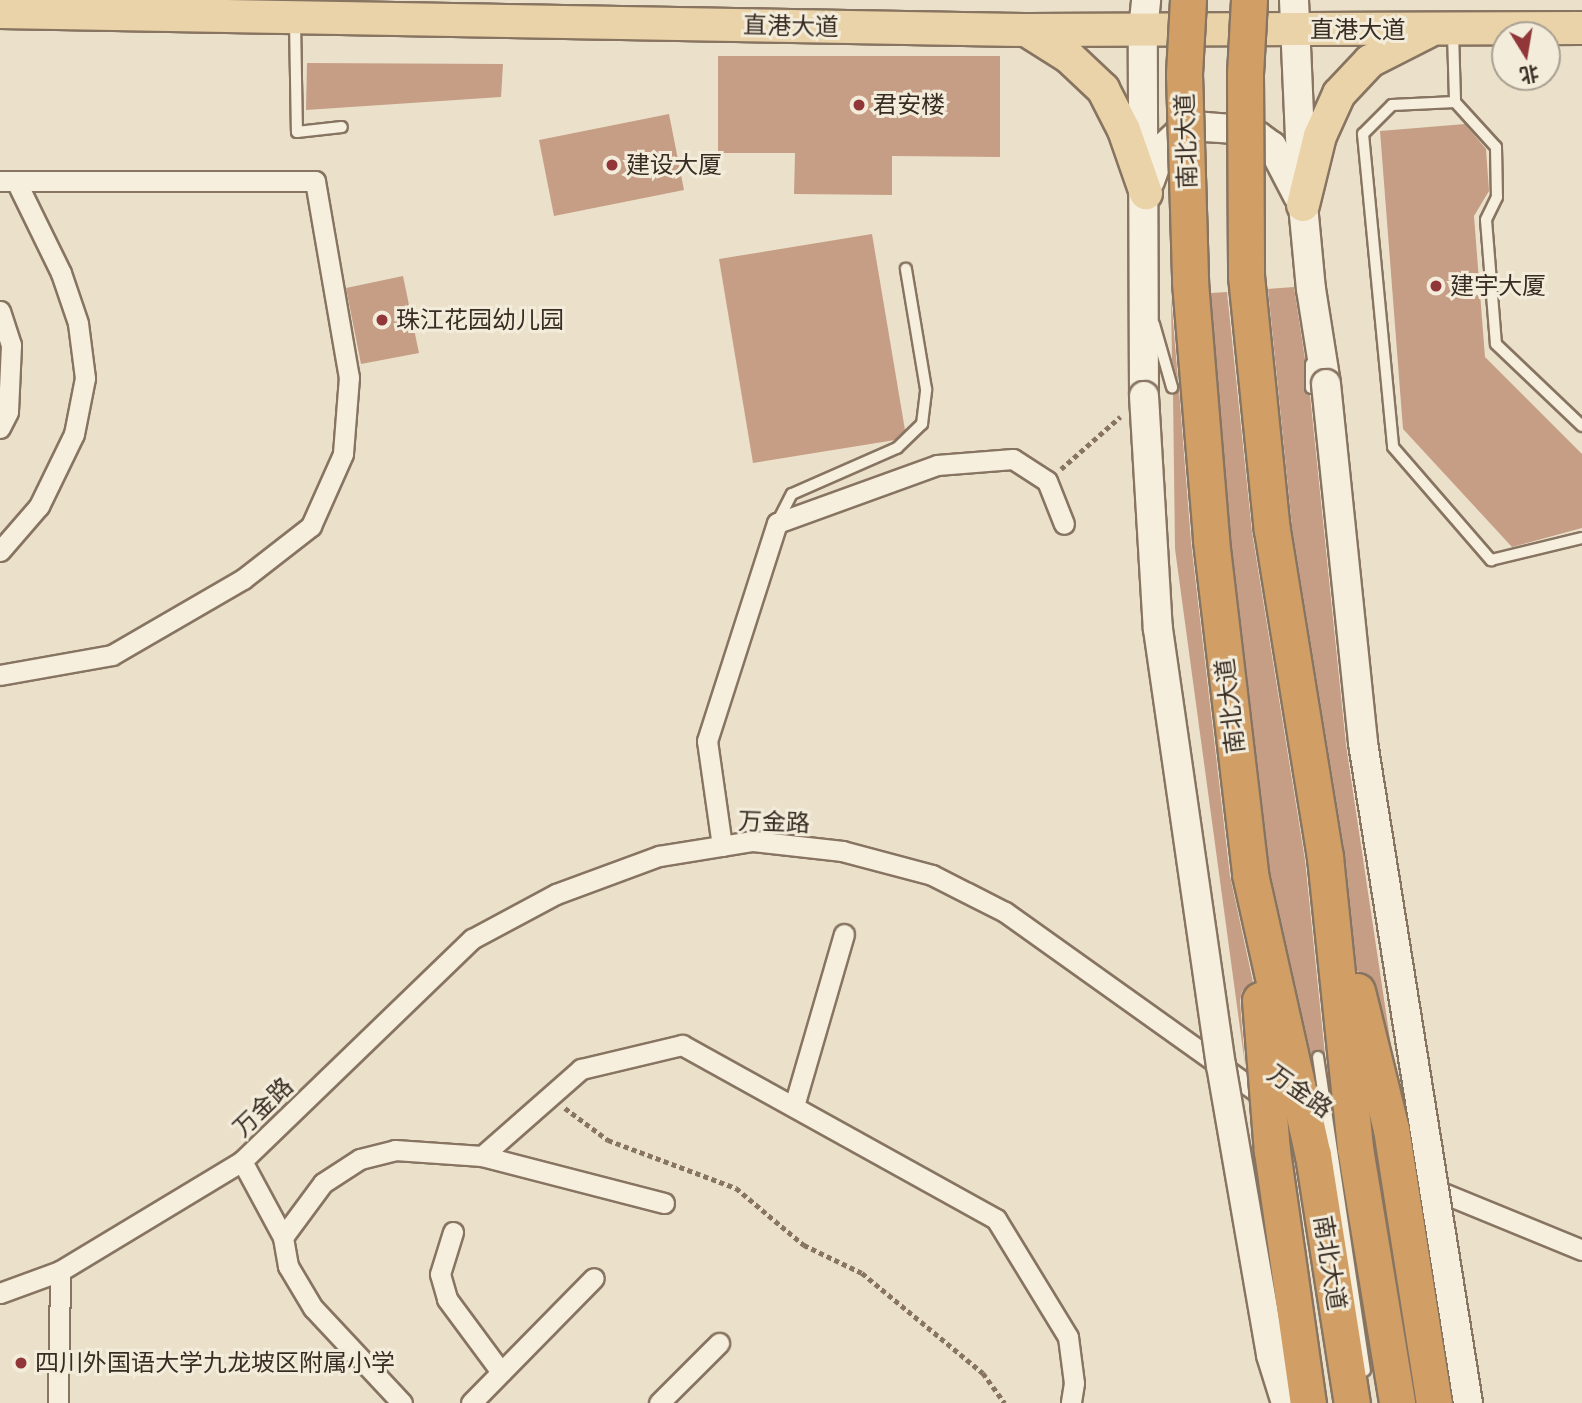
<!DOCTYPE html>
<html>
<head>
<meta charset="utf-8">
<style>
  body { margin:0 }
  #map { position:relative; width:1582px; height:1403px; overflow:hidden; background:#ebe1cb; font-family:Merriweather,"Noto Sans SC",serif }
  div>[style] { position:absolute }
  .building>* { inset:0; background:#c69e85 }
  .path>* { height:4.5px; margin-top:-2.25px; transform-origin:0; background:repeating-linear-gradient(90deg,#877461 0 5px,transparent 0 8.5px) }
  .roads { filter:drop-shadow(2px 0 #877461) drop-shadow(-2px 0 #877461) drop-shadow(0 2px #877461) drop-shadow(0 -2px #877461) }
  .lane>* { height:10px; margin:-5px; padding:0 5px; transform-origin:5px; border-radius:5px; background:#f7efde }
  .street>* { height:19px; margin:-9.5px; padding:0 9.5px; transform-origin:9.5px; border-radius:9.5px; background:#f7efde }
  .secondary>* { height:28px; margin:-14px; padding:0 14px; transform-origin:14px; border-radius:14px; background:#f7efde }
  .primary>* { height:32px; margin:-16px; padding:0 16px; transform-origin:16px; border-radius:16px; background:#ead3a8 }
  .bridges { filter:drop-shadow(2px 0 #877461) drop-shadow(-2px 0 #877461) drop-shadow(0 2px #877461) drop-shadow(0 -2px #877461) }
  .lane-bridge>* { height:10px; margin:-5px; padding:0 5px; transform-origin:5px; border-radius:5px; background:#f7efde }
  .secondary-bridge>* { height:28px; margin:-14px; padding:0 14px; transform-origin:14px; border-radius:14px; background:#f7efde }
  .highway-bridge>* { height:35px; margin:-17.5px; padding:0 17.5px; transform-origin:17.5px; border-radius:17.5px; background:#d19f66 }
  .dots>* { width:19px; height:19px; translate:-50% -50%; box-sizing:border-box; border:4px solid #f3ecdb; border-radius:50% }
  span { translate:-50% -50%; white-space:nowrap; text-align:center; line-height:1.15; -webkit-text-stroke:6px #f3ecdb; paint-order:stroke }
  .street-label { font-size:24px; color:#392d23 }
  .poi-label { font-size:24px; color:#392d23 }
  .left { translate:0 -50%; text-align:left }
  .north { position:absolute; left:1491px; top:21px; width:70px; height:70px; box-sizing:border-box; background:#f3ecdb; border:2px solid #a9a091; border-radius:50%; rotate:169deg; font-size:19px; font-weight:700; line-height:28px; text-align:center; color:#392d23 }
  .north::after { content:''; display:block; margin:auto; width:24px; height:32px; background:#913639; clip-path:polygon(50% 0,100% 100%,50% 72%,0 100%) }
</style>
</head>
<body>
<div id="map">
  <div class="building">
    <i style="clip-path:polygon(718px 56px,1000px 56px,1000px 157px,892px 156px,892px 195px,794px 194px,795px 153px,718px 153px)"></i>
    <i style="clip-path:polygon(307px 63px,503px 64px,501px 97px,306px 110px)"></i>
    <i style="clip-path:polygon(669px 114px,684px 190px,554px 216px,539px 140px)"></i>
    <i style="clip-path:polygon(1465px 124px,1486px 149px,1489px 191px,1474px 216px,1485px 357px,1582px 454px,1582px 528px,1512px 547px,1403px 429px,1380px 131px)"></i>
    <i style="clip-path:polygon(872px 234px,905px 430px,895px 440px,753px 463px,719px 259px)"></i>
    <i style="clip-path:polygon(403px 276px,419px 353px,361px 364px,346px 288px)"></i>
    <i style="clip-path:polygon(1294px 287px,1305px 359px,1304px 389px,1310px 395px,1346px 745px,1391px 1046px,1376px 986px,1371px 977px,1357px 971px,1345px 854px,1292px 527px,1268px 289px)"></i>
    <i style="clip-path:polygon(1227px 292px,1252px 532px,1305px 860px,1325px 1055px,1318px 1050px,1311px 1054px,1270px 871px,1231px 538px,1211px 293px)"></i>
    <i style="clip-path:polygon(1171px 297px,1178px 380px,1172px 360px)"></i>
    <i style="clip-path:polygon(1179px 390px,1191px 542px,1230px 876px,1253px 982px,1242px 991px,1240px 1001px,1245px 1065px,1175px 549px,1173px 394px)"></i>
  </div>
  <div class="path">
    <i style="left:1061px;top:469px;width:79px;rotate:-41.4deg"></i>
    <i style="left:565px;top:1108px;width:54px;rotate:36.7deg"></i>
    <i style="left:608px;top:1140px;width:137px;rotate:20.6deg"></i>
    <i style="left:736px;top:1188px;width:89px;rotate:40deg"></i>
    <i style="left:804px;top:1245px;width:64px;rotate:25.8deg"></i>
    <i style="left:862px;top:1273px;width:157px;rotate:39.6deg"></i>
    <i style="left:983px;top:1373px;width:37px;rotate:54deg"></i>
  </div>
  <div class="roads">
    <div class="lane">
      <i style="left:295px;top:21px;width:111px;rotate:89deg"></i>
      <i style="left:297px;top:132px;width:45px;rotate:-6.3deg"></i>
      <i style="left:1453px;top:33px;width:69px;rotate:88.3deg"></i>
      <i style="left:1455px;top:102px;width:61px;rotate:47.7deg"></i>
      <i style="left:1496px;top:147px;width:50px;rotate:88.9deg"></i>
      <i style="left:1497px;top:197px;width:25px;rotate:116deg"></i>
      <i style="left:1486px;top:220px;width:124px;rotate:85.4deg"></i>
      <i style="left:1496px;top:344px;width:119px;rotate:43.6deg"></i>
      <i style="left:1455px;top:102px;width:63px;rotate:177.3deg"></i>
      <i style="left:1392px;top:105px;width:41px;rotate:135deg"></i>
      <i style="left:1363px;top:134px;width:314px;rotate:84.5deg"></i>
      <i style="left:1393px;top:447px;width:150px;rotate:49.1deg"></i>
      <i style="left:1491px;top:560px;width:94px;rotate:-13.6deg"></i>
      <i style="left:1154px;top:324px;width:66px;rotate:74.1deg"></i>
      <i style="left:1311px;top:388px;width:24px;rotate:-90deg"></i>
      <i style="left:779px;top:519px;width:28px;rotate:-63deg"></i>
      <i style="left:792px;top:494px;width:115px;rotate:-23.7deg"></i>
      <i style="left:897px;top:448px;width:35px;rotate:-44deg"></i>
      <i style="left:922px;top:424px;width:35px;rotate:-83deg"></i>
      <i style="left:926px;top:389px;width:122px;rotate:-99.5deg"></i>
    </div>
    <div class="street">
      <i style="left:0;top:181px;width:315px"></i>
      <i style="left:315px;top:181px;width:199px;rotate:80.2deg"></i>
      <i style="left:349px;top:377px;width:77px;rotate:94.5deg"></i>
      <i style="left:343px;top:454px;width:79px;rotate:114deg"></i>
      <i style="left:311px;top:526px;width:86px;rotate:142.1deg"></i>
      <i style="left:243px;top:579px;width:151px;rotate:149.9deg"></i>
      <i style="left:112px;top:655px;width:114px;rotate:169.9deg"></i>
      <i style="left:0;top:311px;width:36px;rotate:72deg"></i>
      <i style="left:11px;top:345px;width:67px;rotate:92.6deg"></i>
      <i style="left:8px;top:412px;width:18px;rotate:117deg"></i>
      <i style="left:0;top:551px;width:60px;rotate:-49.1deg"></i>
      <i style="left:39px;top:506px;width:80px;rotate:-64.1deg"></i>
      <i style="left:74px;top:434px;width:57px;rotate:-78.9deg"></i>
      <i style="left:85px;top:378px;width:55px;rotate:-97.3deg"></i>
      <i style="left:78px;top:323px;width:53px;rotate:-108.8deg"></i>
      <i style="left:61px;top:273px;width:102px;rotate:-116.1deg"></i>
      <i style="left:722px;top:846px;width:106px;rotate:-98.1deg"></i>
      <i style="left:707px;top:741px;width:229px;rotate:-72.2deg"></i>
      <i style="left:777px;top:523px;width:170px;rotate:-19.9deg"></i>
      <i style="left:937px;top:465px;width:76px;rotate:-4.5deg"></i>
      <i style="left:1013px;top:459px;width:40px;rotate:32.9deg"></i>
      <i style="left:1047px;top:481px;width:46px;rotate:68.4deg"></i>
      <i style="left:794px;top:1106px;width:179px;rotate:-73.8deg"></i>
      <i style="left:1315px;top:1132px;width:34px;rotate:36deg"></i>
      <i style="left:1343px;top:1152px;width:258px;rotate:22.3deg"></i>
      <i style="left:482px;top:1156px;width:132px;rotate:-41.3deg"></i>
      <i style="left:581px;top:1069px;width:104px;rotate:-13.4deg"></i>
      <i style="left:682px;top:1045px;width:359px;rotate:29deg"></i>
      <i style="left:996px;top:1219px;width:138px;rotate:58.6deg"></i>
      <i style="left:1068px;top:1337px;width:46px;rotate:82.6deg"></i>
      <i style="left:1074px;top:1383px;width:20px;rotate:99deg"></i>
      <i style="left:242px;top:1161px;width:86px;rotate:61.7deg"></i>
      <i style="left:453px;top:1232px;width:44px;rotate:107.2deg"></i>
      <i style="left:440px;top:1274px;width:26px;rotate:74deg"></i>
      <i style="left:447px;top:1299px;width:91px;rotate:53.5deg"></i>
      <i style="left:0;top:1293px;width:64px;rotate:-20.1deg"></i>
      <i style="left:60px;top:1271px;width:213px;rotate:-31.1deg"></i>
      <i style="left:242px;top:1161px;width:320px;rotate:-44deg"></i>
      <i style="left:472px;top:939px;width:95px;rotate:-28.2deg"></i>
      <i style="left:556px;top:894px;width:110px;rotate:-20.3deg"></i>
      <i style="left:659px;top:856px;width:95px;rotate:-9.1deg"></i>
      <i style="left:753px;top:841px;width:90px;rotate:6.4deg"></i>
      <i style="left:842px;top:851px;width:93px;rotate:14.9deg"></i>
      <i style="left:932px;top:875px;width:82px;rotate:26.9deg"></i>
      <i style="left:1005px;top:912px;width:325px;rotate:35.5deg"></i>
      <i style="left:58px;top:1403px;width:132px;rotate:-89.1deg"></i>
      <i style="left:402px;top:1403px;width:130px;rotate:-133.1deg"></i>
      <i style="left:313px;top:1308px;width:49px;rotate:-120.8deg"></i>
      <i style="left:288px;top:1266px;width:29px;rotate:-100deg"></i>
      <i style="left:283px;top:1237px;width:67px;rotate:-53.5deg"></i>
      <i style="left:323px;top:1183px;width:44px;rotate:-33deg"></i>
      <i style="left:360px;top:1159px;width:36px;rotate:-14deg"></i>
      <i style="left:395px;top:1150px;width:87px;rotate:3.9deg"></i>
      <i style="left:482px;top:1156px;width:188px;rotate:14.5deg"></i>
      <i style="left:471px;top:1403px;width:175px;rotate:-45.5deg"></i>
      <i style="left:659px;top:1403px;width:85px;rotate:-45deg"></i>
    </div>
    <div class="secondary">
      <i style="left:1294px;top:0;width:205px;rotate:87.5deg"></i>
      <i style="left:1303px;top:205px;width:84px;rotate:84.6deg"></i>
      <i style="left:1311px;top:289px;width:96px;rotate:81deg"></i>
      <i style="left:1150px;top:181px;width:33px;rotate:-70deg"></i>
      <i style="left:1161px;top:150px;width:23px;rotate:-43deg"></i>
      <i style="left:1178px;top:134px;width:28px;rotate:-15deg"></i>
      <i style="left:1205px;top:127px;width:27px;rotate:4deg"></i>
      <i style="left:1232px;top:129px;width:27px;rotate:15deg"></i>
      <i style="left:1258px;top:136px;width:17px;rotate:36deg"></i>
      <i style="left:1272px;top:146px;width:56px;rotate:62.5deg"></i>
      <i style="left:1144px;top:396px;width:366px;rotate:-90.2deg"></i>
      <i style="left:1143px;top:30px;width:30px;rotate:-84deg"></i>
    </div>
    <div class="primary">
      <i style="left:0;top:12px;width:1025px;rotate:1.01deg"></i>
      <i style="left:1025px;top:30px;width:557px;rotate:-0.21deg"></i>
      <i style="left:1026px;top:30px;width:51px;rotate:32.1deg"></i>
      <i style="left:1069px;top:57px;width:47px;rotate:43.3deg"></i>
      <i style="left:1103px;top:89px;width:46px;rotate:62.9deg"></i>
      <i style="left:1124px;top:130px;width:67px;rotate:70.8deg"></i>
      <i style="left:1303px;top:205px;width:71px;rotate:-76.2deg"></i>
      <i style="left:1320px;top:136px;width:46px;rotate:-65.7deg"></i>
      <i style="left:1339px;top:94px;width:45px;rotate:-46.8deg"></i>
      <i style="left:1370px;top:61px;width:64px;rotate:-27deg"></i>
    </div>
  </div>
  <div class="bridges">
    <div class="lane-bridge">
      <i style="left:1318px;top:1057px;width:317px;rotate:81.5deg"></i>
    </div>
    <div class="secondary-bridge">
      <i style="left:1326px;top:384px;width:361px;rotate:84.1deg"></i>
      <i style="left:1363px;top:743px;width:668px;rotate:80.96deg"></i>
      <i style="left:1144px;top:396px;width:233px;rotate:86.6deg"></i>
      <i style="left:1158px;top:629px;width:441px;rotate:81.8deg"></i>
      <i style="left:1221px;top:1065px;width:294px;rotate:80.2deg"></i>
      <i style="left:1271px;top:1355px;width:50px;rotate:72.6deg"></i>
    </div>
    <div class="highway-bridge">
      <i style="left:1188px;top:0;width:74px;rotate:93.1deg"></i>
      <i style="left:1184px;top:74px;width:208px;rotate:88.3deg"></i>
      <i style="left:1190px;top:282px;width:259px;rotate:85.3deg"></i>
      <i style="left:1211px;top:540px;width:336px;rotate:83.3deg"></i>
      <i style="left:1250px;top:874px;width:288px;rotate:77.4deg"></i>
      <i style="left:1313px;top:1155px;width:251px;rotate:81.1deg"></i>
      <i style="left:1249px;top:0;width:74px;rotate:93.1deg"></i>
      <i style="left:1245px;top:74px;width:202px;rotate:89.7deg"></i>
      <i style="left:1246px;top:276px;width:255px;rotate:84.2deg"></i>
      <i style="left:1272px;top:530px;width:331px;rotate:80.8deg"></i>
      <i style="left:1325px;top:857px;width:293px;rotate:84.1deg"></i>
      <i style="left:1355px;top:1148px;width:258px;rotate:80.6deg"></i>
      <i style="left:1357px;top:991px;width:142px;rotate:76.2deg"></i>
      <i style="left:1391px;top:1129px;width:277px;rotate:81.1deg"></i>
      <i style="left:1260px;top:1000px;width:151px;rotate:85.5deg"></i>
      <i style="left:1272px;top:1151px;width:255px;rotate:81.9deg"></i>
    </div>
  </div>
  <div class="dots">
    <i style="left:859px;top:105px;background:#913639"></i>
    <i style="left:612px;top:165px;background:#913639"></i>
    <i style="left:1436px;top:286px;background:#913639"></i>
    <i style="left:382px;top:320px;background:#913639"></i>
    <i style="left:21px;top:1363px;background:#913639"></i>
  </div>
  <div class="street-label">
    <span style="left:791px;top:26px;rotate:1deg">直港大道</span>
    <span style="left:1358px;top:30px">直港大道</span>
    <span style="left:1186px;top:141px;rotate:-92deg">南北大道</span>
    <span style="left:1230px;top:706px;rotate:-97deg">南北大道</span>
    <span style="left:774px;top:822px;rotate:2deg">万金路</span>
    <span style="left:1300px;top:1091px;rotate:35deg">万金路</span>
    <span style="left:263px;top:1107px;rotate:-44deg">万金路</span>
    <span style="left:1330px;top:1263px;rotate:81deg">南北大道</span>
  </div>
  <div class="poi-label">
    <span class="left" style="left:873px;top:105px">君安楼</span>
    <span class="left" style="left:626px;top:165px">建设大厦</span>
    <span class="left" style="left:1450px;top:286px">建宇大厦</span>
    <span class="left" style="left:396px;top:320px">珠江花园幼儿园</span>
    <span class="left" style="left:35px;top:1363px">四川外国语大学九龙坡区附属小学</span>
  </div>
  <div class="north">北</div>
</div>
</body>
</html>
